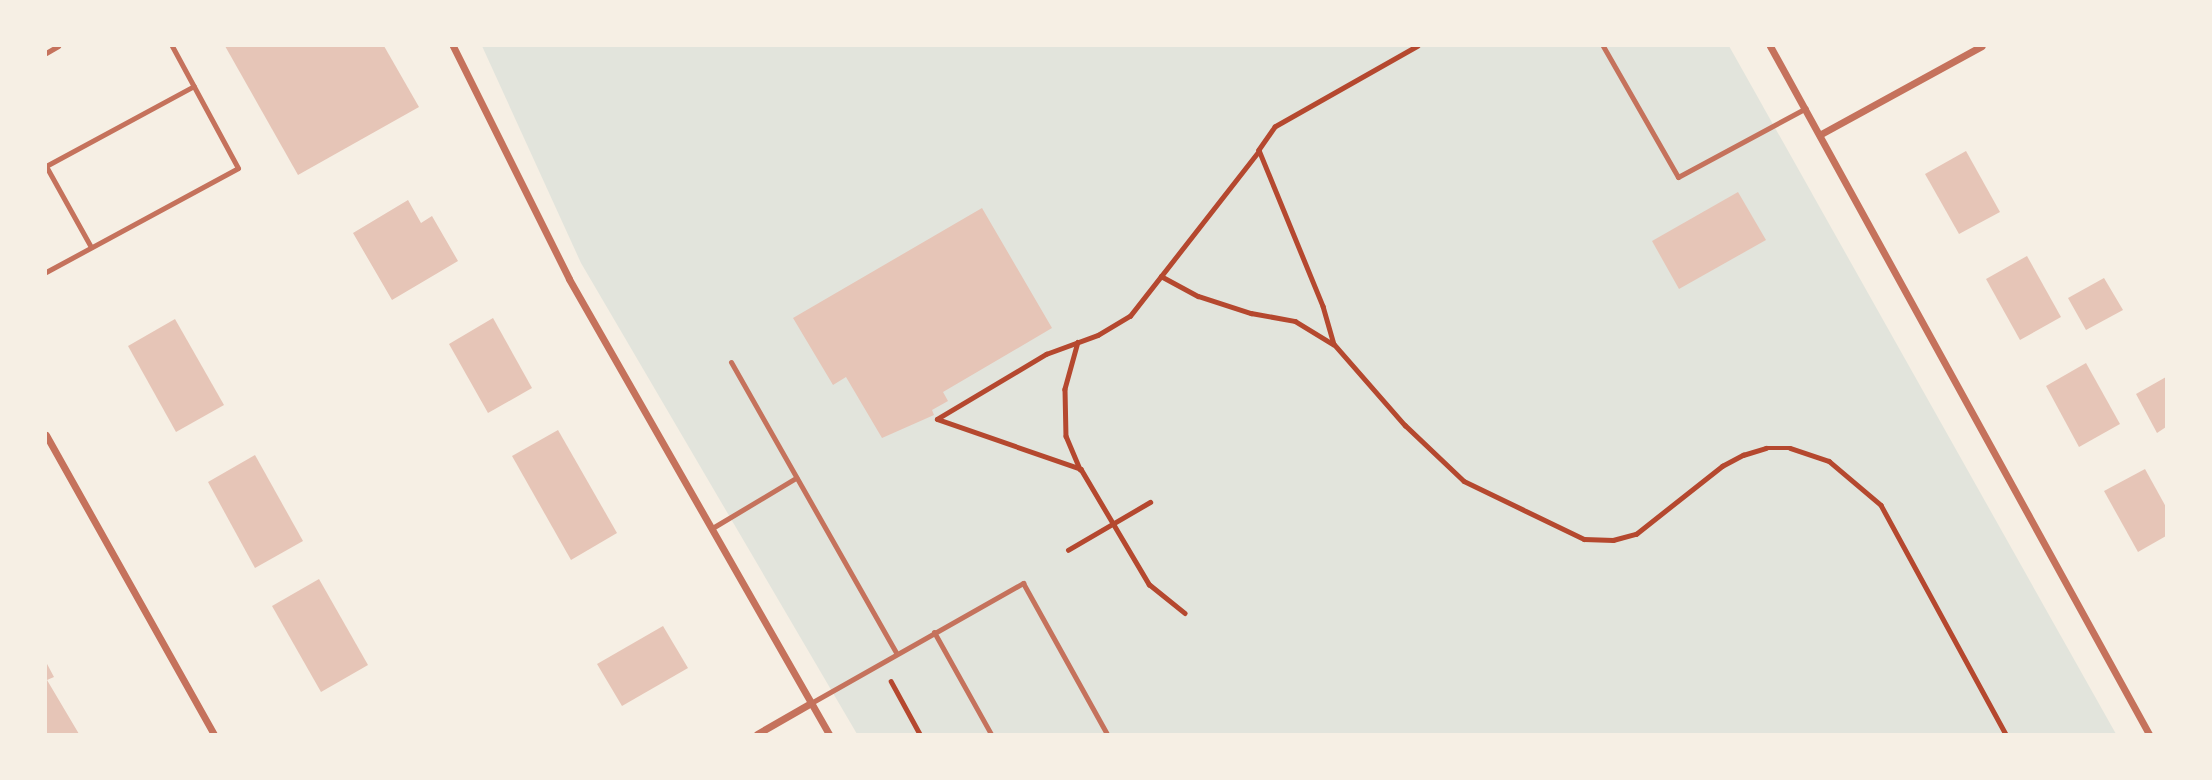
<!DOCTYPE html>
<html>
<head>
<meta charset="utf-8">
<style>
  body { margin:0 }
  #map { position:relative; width:2212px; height:780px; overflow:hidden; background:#f6efe4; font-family:Commissioner,sans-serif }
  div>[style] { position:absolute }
  .green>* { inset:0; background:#e2e4dc }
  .building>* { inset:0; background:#e6c5b7 }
  .path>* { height:4.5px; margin:-2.25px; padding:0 2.25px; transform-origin:2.25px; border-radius:2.25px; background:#b5482f }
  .service>* { height:5px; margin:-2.5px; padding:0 2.5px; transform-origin:2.5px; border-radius:2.5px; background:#c5725c }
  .minor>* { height:7px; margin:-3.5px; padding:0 3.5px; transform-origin:3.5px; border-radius:3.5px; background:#c5725c }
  span { translate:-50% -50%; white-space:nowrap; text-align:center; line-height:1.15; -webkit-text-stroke:5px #f6efe4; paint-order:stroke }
  .frame { position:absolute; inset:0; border:47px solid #f6efe4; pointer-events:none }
</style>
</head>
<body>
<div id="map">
  <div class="green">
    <i style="clip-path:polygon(482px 46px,1729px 46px,2116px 734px,857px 734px,581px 263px)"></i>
  </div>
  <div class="building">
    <i style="clip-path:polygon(225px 46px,384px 46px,419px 107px,298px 175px)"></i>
    <i style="clip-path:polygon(1966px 151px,2000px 212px,1959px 234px,1925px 174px)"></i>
    <i style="clip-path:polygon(1738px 192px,1766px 240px,1679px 289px,1652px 241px)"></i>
    <i style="clip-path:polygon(408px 200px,421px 223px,432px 216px,458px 261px,392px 300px,353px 233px)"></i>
    <i style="clip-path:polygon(982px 208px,1052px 328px,943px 392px,948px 401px,932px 410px,934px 415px,882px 438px,846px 377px,833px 385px,793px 318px)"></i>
    <i style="clip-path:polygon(2027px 256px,2061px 317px,2020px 340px,1986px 279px)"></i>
    <i style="clip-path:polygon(2104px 278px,2123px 310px,2086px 330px,2068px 298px)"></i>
    <i style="clip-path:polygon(493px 318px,532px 388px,488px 413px,449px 344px)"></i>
    <i style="clip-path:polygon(175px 319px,224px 405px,176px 432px,128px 346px)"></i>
    <i style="clip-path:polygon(2086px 363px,2120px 424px,2079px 447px,2046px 386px)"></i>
    <i style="clip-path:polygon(2166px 377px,2166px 427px,2157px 433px,2136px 394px)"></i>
    <i style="clip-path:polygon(558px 430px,617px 533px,571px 560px,512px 456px)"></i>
    <i style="clip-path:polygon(255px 455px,303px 541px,255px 568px,208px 482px)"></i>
    <i style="clip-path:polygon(2145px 469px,2166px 507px,2166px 536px,2138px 552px,2104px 491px)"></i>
    <i style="clip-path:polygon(319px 579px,368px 665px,321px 692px,272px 606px)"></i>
    <i style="clip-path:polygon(663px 626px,688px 668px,622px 706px,597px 664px)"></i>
    <i style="clip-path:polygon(46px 662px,54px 677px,47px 680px,79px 734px,46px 734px)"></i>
  </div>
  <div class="path">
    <i style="left:1418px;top:46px;width:164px;rotate:150.5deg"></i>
    <i style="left:1275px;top:127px;width:28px;rotate:125deg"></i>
    <i style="left:1259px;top:150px;width:169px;rotate:67.7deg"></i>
    <i style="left:1323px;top:306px;width:40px;rotate:74deg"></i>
    <i style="left:1334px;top:344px;width:108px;rotate:48.8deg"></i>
    <i style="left:1405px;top:425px;width:81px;rotate:43.5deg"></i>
    <i style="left:1464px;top:481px;width:133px;rotate:25.8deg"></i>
    <i style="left:1584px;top:539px;width:29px;rotate:2deg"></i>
    <i style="left:1613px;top:540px;width:24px;rotate:-15deg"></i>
    <i style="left:1636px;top:534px;width:110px;rotate:-38.3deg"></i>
    <i style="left:1722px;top:466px;width:24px;rotate:-28deg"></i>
    <i style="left:1743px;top:455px;width:24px;rotate:-17deg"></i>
    <i style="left:1766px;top:448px;width:24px"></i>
    <i style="left:1790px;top:448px;width:41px;rotate:18.4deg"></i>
    <i style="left:1829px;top:461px;width:68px;rotate:40.2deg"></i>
    <i style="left:1881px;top:505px;width:261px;rotate:61.4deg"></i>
    <i style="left:1161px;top:276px;width:42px;rotate:28.4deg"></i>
    <i style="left:1198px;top:296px;width:56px;rotate:17.8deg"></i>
    <i style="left:1251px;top:313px;width:45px;rotate:10.3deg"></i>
    <i style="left:1295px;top:321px;width:44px;rotate:31.2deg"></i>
    <i style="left:1078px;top:342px;width:49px;rotate:105.5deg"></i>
    <i style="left:1065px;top:389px;width:47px;rotate:88.8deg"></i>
    <i style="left:1066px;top:436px;width:36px;rotate:67deg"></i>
    <i style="left:937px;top:419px;width:127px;rotate:-30.8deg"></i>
    <i style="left:1046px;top:354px;width:55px;rotate:-20.1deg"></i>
    <i style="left:1098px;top:335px;width:37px;rotate:-31deg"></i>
    <i style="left:1130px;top:316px;width:209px;rotate:-52deg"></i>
    <i style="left:937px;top:419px;width:152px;rotate:19.1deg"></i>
    <i style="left:1081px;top:469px;width:134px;rotate:59.4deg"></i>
    <i style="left:1149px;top:584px;width:46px;rotate:38.9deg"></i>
    <i style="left:1068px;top:550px;width:95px;rotate:-30.3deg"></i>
    <i style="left:891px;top:681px;width:60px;rotate:61.3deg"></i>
  </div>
  <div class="service">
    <i style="left:1603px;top:46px;width:151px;rotate:60.2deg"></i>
    <i style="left:1678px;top:177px;width:145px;rotate:-28.3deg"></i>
    <i style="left:46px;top:53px;width:14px;rotate:-30deg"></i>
    <i style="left:91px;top:247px;width:93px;rotate:-119.1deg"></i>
    <i style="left:46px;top:166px;width:168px;rotate:-28.4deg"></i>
    <i style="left:46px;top:272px;width:218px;rotate:-28.4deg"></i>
    <i style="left:238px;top:168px;width:139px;rotate:-118.4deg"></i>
    <i style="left:731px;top:362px;width:335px;rotate:60.4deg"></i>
    <i style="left:714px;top:527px;width:96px;rotate:-30.9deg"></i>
    <i style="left:934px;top:632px;width:117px;rotate:60.8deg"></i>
    <i style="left:811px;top:703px;width:244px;rotate:-29.5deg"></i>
    <i style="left:1023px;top:583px;width:173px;rotate:60.9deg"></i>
  </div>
  <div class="minor">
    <i style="left:453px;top:46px;width:260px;rotate:63.5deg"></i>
    <i style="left:569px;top:279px;width:524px;rotate:60.26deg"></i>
    <i style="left:1770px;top:46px;width:785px;rotate:61.15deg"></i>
    <i style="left:1821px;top:134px;width:183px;rotate:-28.7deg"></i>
    <i style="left:46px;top:435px;width:343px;rotate:60.7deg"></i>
    <i style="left:757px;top:734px;width:62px;rotate:-29.9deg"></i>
  </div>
  <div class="frame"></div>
</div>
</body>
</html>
